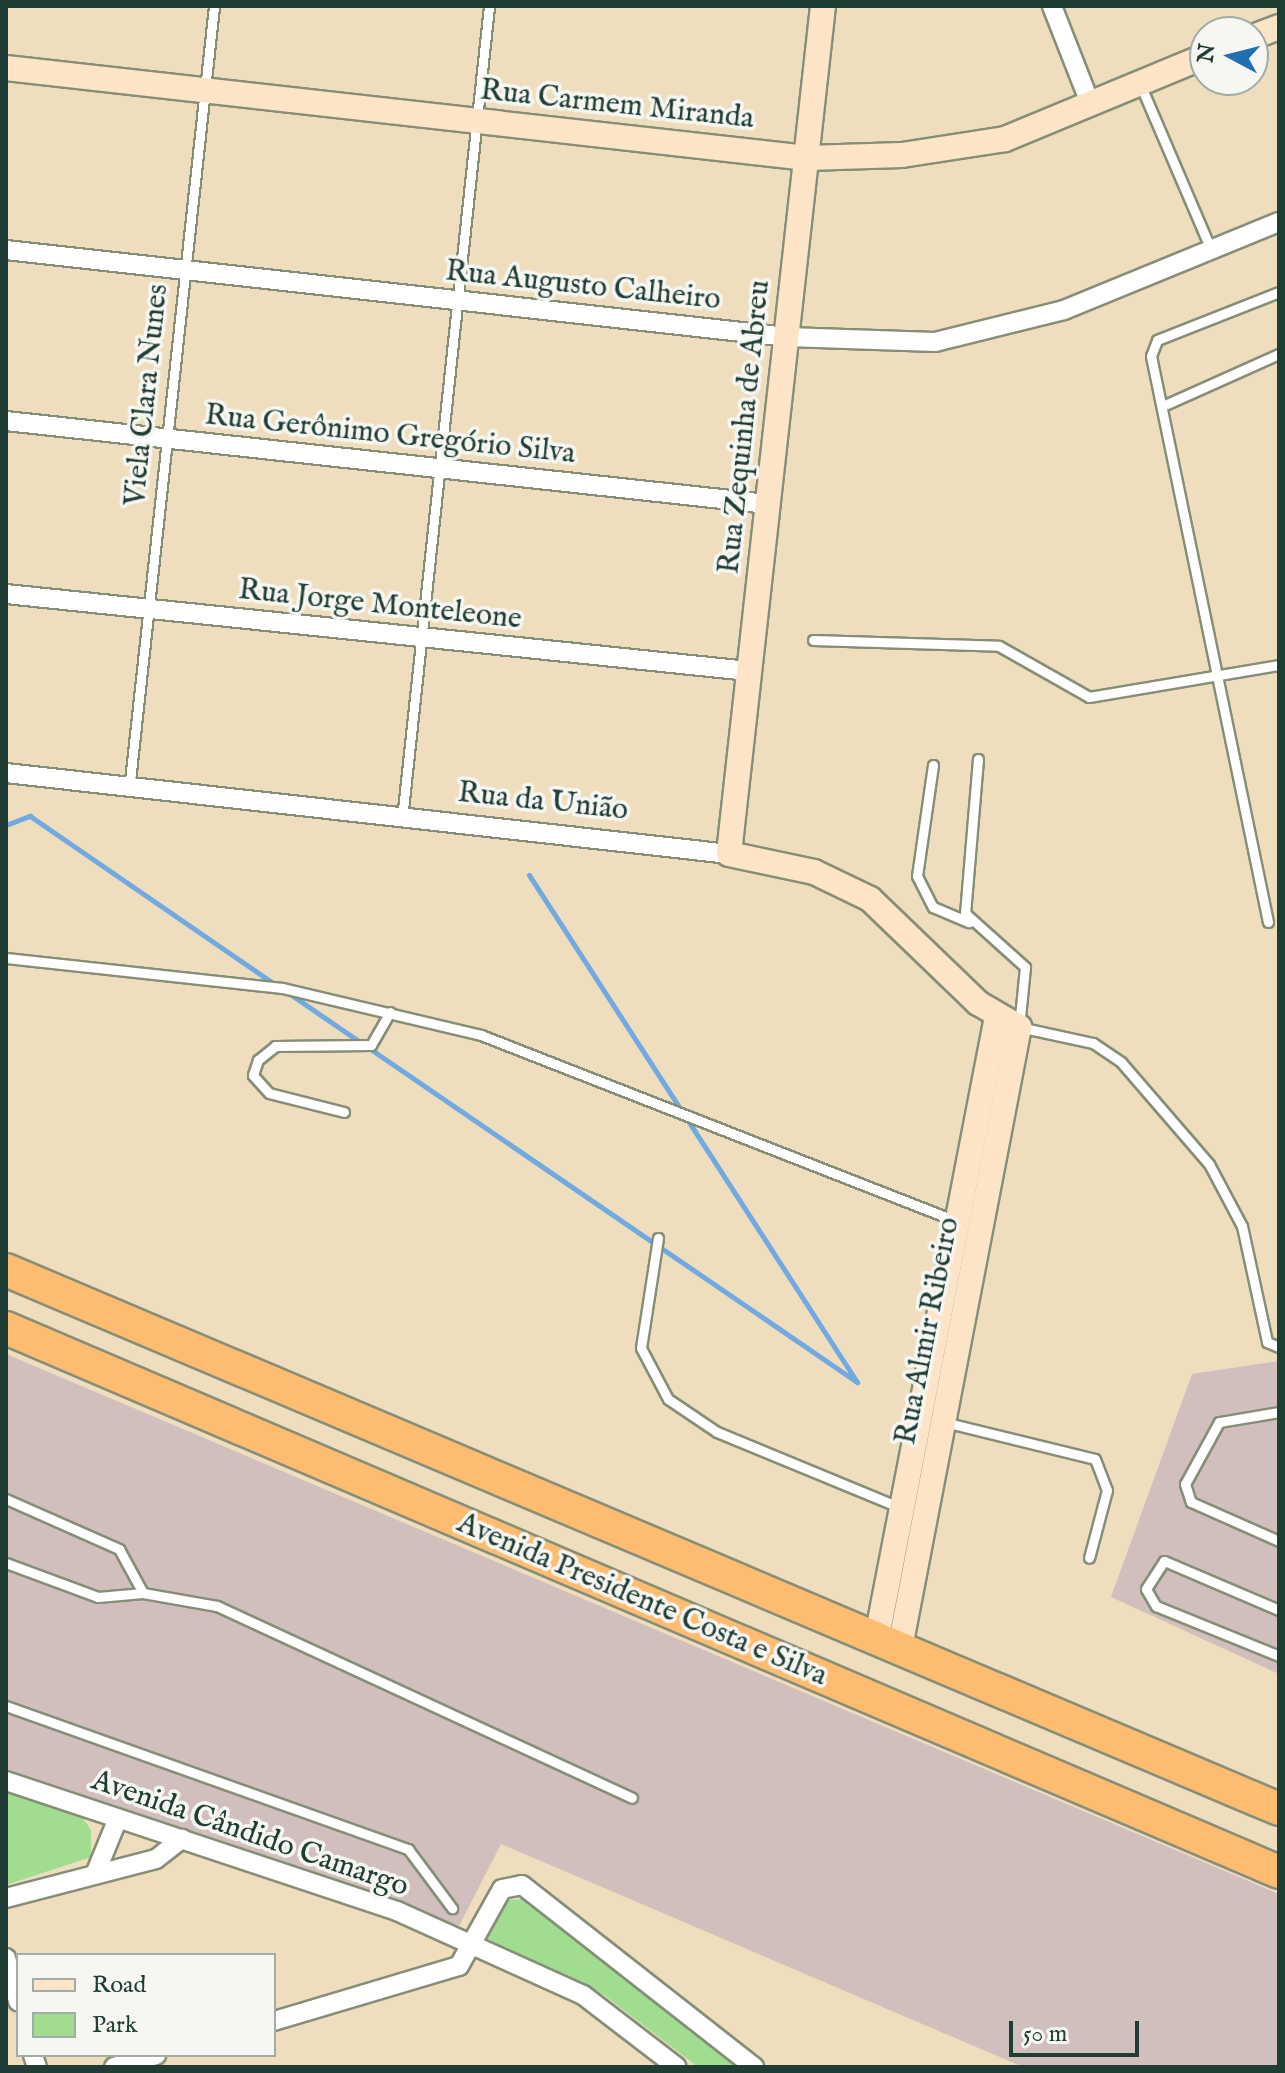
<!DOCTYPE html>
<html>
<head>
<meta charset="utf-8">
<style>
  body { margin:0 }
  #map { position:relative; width:1285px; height:2073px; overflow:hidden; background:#eedebd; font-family:"IM FELL English",serif }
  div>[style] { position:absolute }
  .industrial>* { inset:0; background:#d1bfbe }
  .green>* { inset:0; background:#a1dd91 }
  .stream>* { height:5px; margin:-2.5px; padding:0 2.5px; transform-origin:2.5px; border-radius:2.5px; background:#71a9e0 }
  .roads { filter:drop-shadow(2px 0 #868e78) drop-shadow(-2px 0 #868e78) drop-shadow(0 2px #868e78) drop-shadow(0 -2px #868e78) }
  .lane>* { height:9px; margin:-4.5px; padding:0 4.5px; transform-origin:4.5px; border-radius:4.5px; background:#fff }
  .street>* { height:18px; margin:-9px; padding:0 9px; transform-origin:9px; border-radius:9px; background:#fff }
  .secondary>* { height:24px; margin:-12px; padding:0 12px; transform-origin:12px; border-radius:12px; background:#fee4c6 }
  .highway>* { height:32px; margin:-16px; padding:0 16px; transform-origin:16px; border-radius:16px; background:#fdbc70 }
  span { translate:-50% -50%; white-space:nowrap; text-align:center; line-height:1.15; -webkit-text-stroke:7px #f6f6f2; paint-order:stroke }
  .street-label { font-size:30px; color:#1f3d34 }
  .frame { position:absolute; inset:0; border:8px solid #1f3d34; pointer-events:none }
  .legend { position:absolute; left:16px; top:1953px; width:260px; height:104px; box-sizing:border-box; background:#f6f6f2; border:2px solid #a0aca6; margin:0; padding:10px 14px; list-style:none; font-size:24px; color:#1f3d34 }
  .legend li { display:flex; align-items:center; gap:16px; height:40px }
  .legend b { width:40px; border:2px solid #a0aca6 }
  .north { position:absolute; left:1189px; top:16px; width:80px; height:80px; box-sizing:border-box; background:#f6f6f2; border:2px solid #a0aca6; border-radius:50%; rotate:277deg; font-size:22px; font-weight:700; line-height:32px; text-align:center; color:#1f3d34 }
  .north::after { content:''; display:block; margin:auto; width:28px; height:36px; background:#1f6fb2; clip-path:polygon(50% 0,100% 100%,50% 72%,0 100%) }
  .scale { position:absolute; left:1009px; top:2021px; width:130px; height:36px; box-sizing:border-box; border:4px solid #1f3d34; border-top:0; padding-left:10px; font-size:24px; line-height:28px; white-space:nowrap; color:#1f3d34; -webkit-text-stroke:6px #f6f6f2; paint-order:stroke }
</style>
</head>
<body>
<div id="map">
  <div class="industrial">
    <i style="clip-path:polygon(6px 1354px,1279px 1894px,1279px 2067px,1023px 2067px,501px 1844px,459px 1926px,6px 1770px)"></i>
    <i style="clip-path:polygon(1279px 1361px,1279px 1674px,1111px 1597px,1192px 1374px)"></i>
  </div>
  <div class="green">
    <i style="clip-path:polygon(6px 1792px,83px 1818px,91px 1830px,91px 1857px,6px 1885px)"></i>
    <i style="clip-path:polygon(522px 1899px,740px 2067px,698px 2067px,604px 1995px,485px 1938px,509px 1900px)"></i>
  </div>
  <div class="stream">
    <i style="left:6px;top:825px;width:26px;rotate:-21deg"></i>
    <i style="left:30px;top:816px;width:298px;rotate:34.5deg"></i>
    <i style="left:287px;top:992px;width:691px;rotate:34.38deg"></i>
    <i style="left:857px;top:1382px;width:604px;rotate:-122.9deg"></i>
  </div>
  <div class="roads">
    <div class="lane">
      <i style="left:1140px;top:84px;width:181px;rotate:66.8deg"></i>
      <i style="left:1167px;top:404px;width:123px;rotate:-24.1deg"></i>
      <i style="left:813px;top:640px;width:186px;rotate:1.8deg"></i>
      <i style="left:999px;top:646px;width:103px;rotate:29.5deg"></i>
      <i style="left:1089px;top:697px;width:193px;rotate:-9.6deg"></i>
      <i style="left:978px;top:759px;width:155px;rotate:94.8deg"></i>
      <i style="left:965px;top:913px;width:81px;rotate:42deg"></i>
      <i style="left:1025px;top:967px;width:60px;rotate:95.7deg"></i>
      <i style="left:1019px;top:1027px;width:76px;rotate:12.2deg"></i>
      <i style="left:1093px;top:1043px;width:34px;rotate:34deg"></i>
      <i style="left:1121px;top:1062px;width:135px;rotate:49.2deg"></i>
      <i style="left:1209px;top:1164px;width:70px;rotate:62deg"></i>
      <i style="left:1242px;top:1226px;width:119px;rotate:77.8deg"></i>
      <i style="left:1267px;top:1342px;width:13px;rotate:23deg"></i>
      <i style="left:933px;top:765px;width:112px;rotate:98.2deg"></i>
      <i style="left:917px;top:876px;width:35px;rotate:63deg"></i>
      <i style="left:933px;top:907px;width:39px;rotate:23deg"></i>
      <i style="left:129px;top:790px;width:789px;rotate:-83.81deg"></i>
      <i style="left:402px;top:819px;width:818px;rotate:-83.89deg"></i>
      <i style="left:1268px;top:922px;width:578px;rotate:-101.68deg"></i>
      <i style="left:1151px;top:356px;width:17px;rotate:-69deg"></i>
      <i style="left:1157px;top:340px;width:131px;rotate:-21.5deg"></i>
      <i style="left:6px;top:958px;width:278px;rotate:6.2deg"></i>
      <i style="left:282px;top:988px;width:204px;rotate:13.3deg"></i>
      <i style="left:481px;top:1035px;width:510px;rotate:21.38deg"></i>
      <i style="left:344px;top:1112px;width:77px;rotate:-165.8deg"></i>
      <i style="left:269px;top:1093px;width:24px;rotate:-132deg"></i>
      <i style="left:253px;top:1075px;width:16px;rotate:-72deg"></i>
      <i style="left:258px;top:1060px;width:22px;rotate:-39deg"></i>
      <i style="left:275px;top:1046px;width:96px;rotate:-0.6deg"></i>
      <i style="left:371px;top:1045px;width:38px;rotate:-60deg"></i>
      <i style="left:658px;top:1238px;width:111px;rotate:98.8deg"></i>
      <i style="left:641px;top:1348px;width:58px;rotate:62.1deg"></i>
      <i style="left:668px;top:1399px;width:59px;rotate:34deg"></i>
      <i style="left:717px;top:1432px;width:197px;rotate:22.4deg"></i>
      <i style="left:1279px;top:1412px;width:61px;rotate:170.5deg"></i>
      <i style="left:1219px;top:1422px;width:71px;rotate:118.7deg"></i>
      <i style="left:1185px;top:1484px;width:19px;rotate:72deg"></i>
      <i style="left:1191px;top:1502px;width:96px;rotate:23.9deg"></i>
      <i style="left:944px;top:1422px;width:155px;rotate:13.8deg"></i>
      <i style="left:1095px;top:1459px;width:33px;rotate:69deg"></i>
      <i style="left:1107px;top:1490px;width:70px;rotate:104.8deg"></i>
      <i style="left:6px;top:1499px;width:124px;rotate:23.9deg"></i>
      <i style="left:119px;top:1549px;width:50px;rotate:61.4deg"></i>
      <i style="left:6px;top:1563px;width:98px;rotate:20.3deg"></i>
      <i style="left:98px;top:1597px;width:45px;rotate:-5.1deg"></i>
      <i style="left:143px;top:1593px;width:75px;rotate:10deg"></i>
      <i style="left:217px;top:1606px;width:457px;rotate:24.8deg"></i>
      <i style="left:1279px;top:1610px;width:125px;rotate:-156.9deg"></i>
      <i style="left:1164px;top:1561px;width:33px;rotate:123deg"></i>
      <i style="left:1146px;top:1589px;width:20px;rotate:60deg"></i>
      <i style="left:1156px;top:1606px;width:133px;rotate:22.1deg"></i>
      <i style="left:6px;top:1706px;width:427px;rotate:19.6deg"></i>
      <i style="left:408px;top:1849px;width:74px;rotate:53.3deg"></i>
    </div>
    <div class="street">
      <i style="left:1052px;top:6px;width:104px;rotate:68.6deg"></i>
      <i style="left:6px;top:250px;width:786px;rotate:6.36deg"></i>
      <i style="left:787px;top:337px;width:148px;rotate:1.9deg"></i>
      <i style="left:935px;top:342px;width:133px;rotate:-13.9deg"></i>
      <i style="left:1064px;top:310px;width:232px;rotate:-22.3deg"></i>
      <i style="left:6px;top:421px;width:767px;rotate:6.22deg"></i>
      <i style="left:6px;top:594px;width:747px;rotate:5.92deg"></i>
      <i style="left:6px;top:773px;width:728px;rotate:6.39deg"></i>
      <i style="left:6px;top:1781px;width:412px;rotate:18.4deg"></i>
      <i style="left:397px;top:1911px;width:204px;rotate:24.3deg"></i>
      <i style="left:583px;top:1995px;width:118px;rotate:37.5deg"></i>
      <i style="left:96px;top:1872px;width:58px;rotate:-67.8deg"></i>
      <i style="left:6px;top:1898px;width:155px;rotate:-14.6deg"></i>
      <i style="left:156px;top:1859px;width:33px;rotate:-38deg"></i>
      <i style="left:6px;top:1958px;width:45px;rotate:74.4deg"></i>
      <i style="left:274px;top:2021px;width:193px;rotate:-16.6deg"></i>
      <i style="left:459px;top:1966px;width:88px;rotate:-60.8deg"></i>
      <i style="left:502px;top:1889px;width:20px;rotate:-11deg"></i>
      <i style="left:522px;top:1885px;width:295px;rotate:38.1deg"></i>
      <i style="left:33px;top:2055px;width:13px;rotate:72deg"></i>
      <i style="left:114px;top:2067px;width:44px;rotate:-15.9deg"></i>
    </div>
    <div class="secondary">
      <i style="left:823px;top:6px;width:853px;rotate:96.33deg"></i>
      <i style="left:729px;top:854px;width:87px;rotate:12deg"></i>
      <i style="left:814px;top:872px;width:62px;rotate:25.7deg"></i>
      <i style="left:870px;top:899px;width:150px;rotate:43.9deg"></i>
      <i style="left:978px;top:1003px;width:48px;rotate:30.3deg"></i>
      <i style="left:1019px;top:1027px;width:631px;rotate:100.86deg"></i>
      <i style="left:1253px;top:37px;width:28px;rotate:-21deg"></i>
      <i style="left:6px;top:68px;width:806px;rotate:6.41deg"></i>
      <i style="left:807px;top:158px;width:95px;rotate:-1.8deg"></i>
      <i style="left:902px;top:155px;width:104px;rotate:-8.8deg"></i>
      <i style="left:1005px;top:139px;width:217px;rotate:-22.5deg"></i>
      <i style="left:877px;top:1637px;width:632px;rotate:-79.05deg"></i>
    </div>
    <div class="highway">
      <i style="left:6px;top:1270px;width:1382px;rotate:22.95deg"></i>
      <i style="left:6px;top:1328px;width:1384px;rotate:23.14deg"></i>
    </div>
  </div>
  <div class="street-label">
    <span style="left:617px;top:105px;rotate:6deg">Rua Carmem Miranda</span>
    <span style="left:583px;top:286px;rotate:6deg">Rua Augusto Calheiro</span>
    <span style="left:147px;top:395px;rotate:-84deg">Viela Clara Nunes</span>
    <span style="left:745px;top:427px;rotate:-84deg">Rua Zequinha de Abreu</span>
    <span style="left:390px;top:435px;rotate:6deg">Rua Gerônimo Gregório Silva</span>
    <span style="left:380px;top:605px;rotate:6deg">Rua Jorge Monteleone</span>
    <span style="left:543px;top:802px;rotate:6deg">Rua da União</span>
    <span style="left:928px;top:1331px;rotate:-79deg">Rua Almir Ribeiro</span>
    <span style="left:642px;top:1600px;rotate:23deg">Avenida Presidente Costa e Silva</span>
    <span style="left:250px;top:1834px;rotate:19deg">Avenida Cândido Camargo</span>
  </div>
  <div class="frame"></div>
  <ul class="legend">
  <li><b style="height:10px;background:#fee4c6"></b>Road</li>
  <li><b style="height:22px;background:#a1dd91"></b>Park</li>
  </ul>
  <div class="north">N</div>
  <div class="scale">50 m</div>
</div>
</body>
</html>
